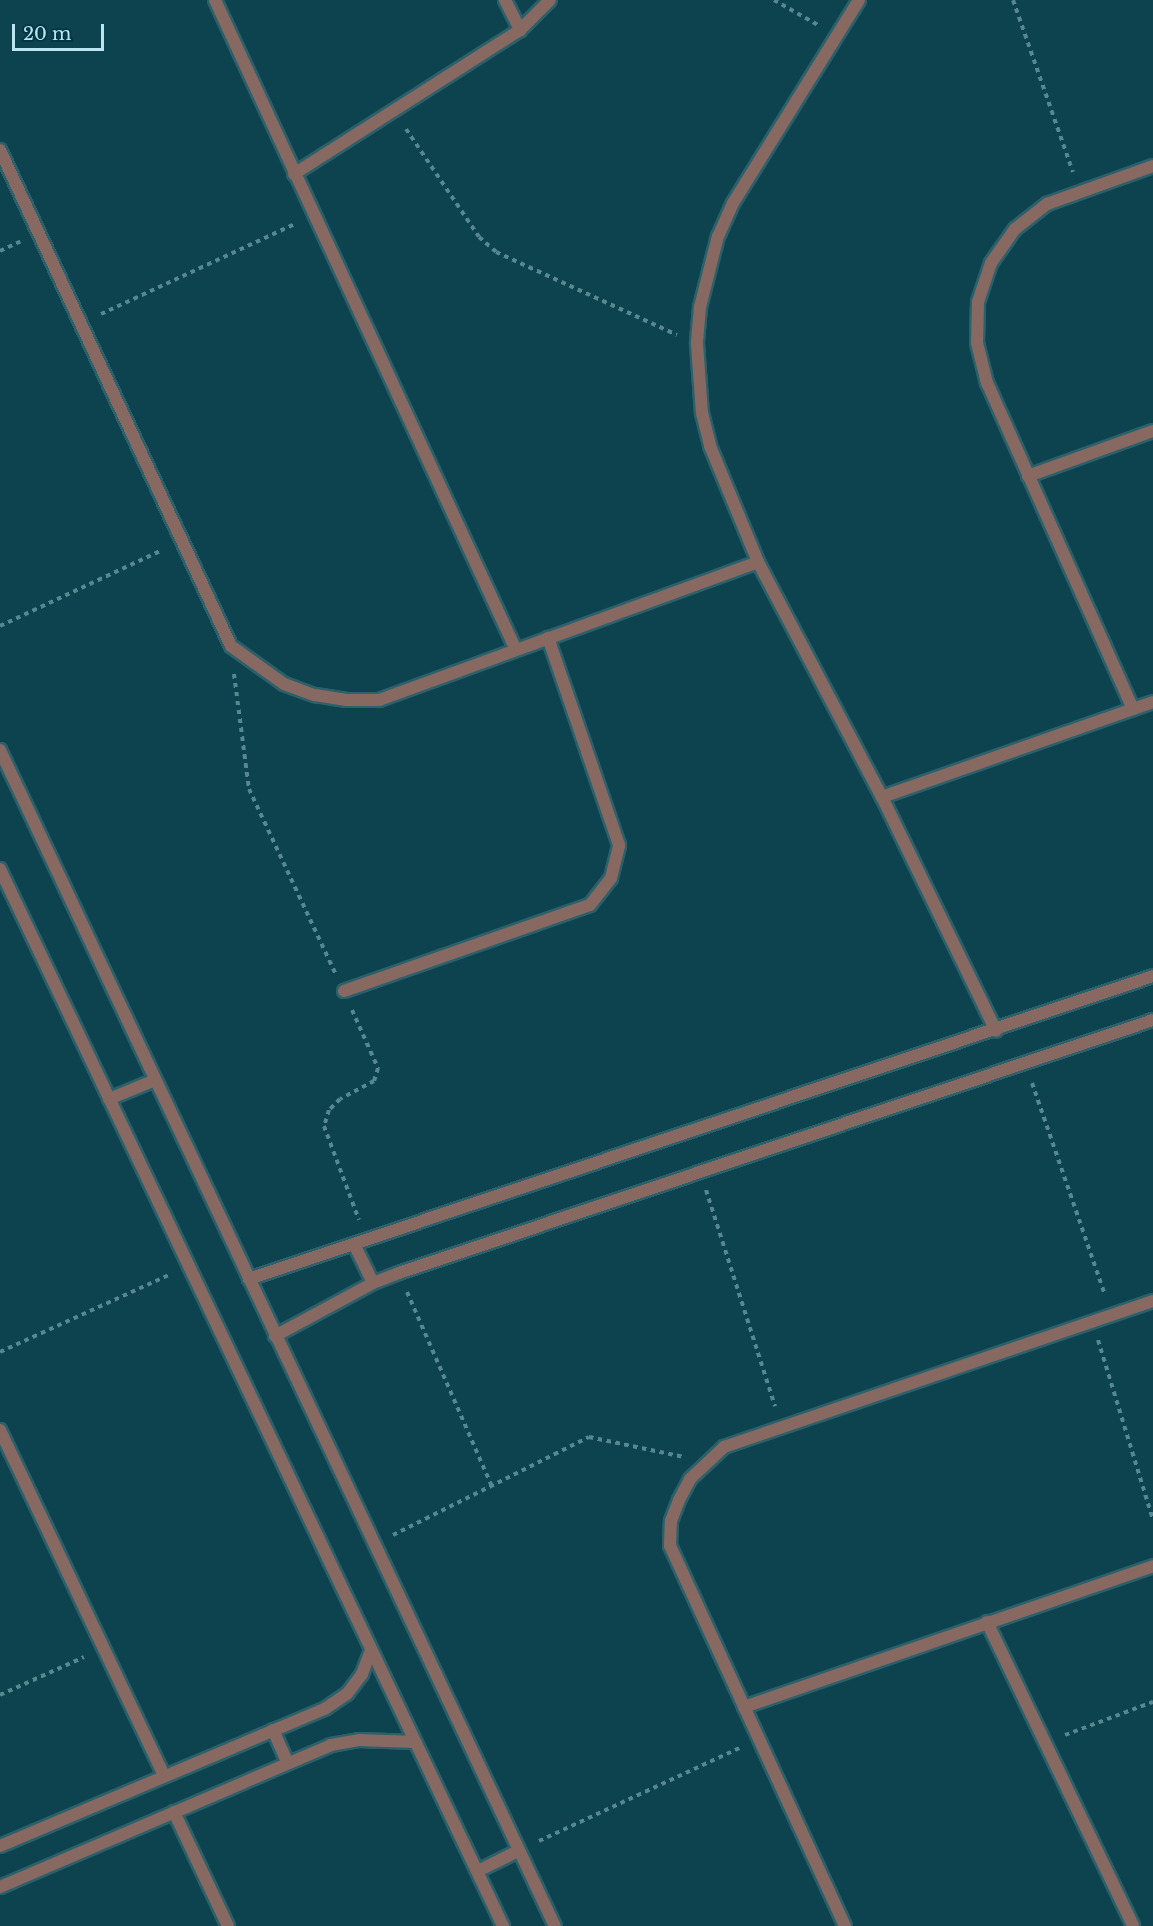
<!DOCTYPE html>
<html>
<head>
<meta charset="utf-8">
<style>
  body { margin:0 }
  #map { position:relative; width:1153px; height:1926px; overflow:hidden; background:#0d434e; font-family:"Libre Baskerville",serif }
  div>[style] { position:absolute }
  .path>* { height:4px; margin-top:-2px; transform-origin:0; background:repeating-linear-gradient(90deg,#568792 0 4.5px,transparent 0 9px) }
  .roads { filter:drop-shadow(2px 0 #2c606b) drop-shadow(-2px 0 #2c606b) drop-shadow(0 2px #2c606b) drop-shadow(0 -2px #2c606b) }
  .street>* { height:12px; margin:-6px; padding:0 6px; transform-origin:6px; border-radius:6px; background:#886961 }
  span { translate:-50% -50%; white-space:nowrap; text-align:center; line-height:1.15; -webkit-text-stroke:5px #003843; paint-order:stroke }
  .scale { position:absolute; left:12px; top:24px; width:92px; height:27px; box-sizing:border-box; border:3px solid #bae5f0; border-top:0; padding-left:8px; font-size:18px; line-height:21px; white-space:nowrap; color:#bae5f0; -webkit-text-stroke:4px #003843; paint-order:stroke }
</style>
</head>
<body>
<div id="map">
  <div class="path">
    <i style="left:774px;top:0;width:51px;rotate:29.6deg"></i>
    <i style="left:1013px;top:0;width:182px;rotate:70.8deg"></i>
    <i style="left:406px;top:129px;width:130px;rotate:55.9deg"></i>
    <i style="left:479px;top:237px;width:23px;rotate:41deg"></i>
    <i style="left:496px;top:252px;width:199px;rotate:24.6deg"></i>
    <i style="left:0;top:251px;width:23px;rotate:-25deg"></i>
    <i style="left:101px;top:314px;width:214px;rotate:-24.9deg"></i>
    <i style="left:0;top:626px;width:179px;rotate:-25.1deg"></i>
    <i style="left:234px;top:674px;width:116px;rotate:82.6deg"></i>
    <i style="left:249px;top:789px;width:203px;rotate:64.9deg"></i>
    <i style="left:352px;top:1010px;width:64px;rotate:65.9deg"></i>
    <i style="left:378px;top:1068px;width:14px;rotate:107deg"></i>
    <i style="left:374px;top:1081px;width:38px;rotate:152deg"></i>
    <i style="left:340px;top:1099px;width:16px;rotate:135deg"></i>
    <i style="left:329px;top:1110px;width:17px;rotate:107deg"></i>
    <i style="left:324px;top:1126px;width:100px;rotate:69.6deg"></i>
    <i style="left:1032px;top:1083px;width:224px;rotate:71deg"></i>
    <i style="left:706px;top:1190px;width:227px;rotate:72.3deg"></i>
    <i style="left:407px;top:1292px;width:210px;rotate:66.4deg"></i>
    <i style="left:1098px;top:1340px;width:188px;rotate:73deg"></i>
    <i style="left:0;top:1352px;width:188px;rotate:-24.5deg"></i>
    <i style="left:393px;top:1535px;width:219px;rotate:-26.6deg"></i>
    <i style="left:589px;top:1437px;width:97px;rotate:11.9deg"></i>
    <i style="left:0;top:1695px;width:92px;rotate:-24.3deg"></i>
    <i style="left:1065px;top:1735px;width:94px;rotate:-20.6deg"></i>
    <i style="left:539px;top:1841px;width:221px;rotate:-24.9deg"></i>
  </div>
  <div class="roads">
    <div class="street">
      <i style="left:215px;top:0;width:716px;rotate:65.15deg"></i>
      <i style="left:505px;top:0;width:34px;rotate:63deg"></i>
      <i style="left:859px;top:0;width:239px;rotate:121.8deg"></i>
      <i style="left:733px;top:203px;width:36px;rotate:114deg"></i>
      <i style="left:718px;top:236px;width:73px;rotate:104.2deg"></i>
      <i style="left:700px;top:307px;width:37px;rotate:95deg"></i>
      <i style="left:697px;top:344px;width:69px;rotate:85.9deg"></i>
      <i style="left:702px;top:413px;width:34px;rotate:76deg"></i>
      <i style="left:710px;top:446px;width:126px;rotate:67.5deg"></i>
      <i style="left:758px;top:562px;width:266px;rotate:62.2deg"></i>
      <i style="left:882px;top:797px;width:260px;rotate:64deg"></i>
      <i style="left:0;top:150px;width:547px;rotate:65.03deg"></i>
      <i style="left:231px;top:646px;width:65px;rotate:35.6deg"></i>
      <i style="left:284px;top:684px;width:33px;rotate:20deg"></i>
      <i style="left:315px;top:695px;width:32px;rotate:9deg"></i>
      <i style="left:347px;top:700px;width:32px"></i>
      <i style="left:379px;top:700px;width:403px;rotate:-20deg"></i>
      <i style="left:294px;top:174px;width:268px;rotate:-32.5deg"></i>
      <i style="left:520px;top:30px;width:42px;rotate:-45deg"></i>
      <i style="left:1028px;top:476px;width:133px;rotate:-19.8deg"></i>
      <i style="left:1133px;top:709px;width:357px;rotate:-114.1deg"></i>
      <i style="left:987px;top:383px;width:41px;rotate:-104deg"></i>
      <i style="left:977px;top:343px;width:41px;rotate:-88.6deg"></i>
      <i style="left:978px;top:302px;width:41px;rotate:-71.6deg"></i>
      <i style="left:991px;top:263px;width:42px;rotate:-54.8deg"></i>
      <i style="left:1015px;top:229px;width:41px;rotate:-38deg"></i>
      <i style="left:1047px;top:204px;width:113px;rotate:-19.7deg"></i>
      <i style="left:0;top:750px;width:1300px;rotate:64.74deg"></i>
      <i style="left:882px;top:797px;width:287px;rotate:-19.3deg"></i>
      <i style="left:0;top:869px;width:1171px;rotate:64.55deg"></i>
      <i style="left:344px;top:991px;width:261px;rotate:-19.3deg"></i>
      <i style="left:590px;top:905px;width:34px;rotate:-52deg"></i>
      <i style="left:611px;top:878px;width:34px;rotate:-76deg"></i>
      <i style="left:619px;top:845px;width:219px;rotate:-108.9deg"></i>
      <i style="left:109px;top:1099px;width:50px;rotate:-22.4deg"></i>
      <i style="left:354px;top:1244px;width:43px;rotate:64deg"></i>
      <i style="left:249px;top:1279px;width:953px;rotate:-18.53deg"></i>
      <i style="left:275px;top:1336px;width:111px;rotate:-28.4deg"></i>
      <i style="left:373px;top:1283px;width:28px;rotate:-21deg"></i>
      <i style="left:399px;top:1273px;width:795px;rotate:-18.55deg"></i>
      <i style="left:0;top:1430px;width:383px;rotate:64.6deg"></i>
      <i style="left:987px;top:1622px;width:337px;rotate:64.3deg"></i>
      <i style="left:744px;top:1707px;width:433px;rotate:-19deg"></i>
      <i style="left:273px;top:1730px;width:36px;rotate:66deg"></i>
      <i style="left:174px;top:1812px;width:126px;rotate:64.7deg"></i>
      <i style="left:0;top:1846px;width:354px;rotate:-22.9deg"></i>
      <i style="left:326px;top:1708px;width:25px;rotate:-34deg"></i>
      <i style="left:347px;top:1694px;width:25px;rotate:-53deg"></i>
      <i style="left:362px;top:1674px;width:26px;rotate:-69deg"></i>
      <i style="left:478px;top:1871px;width:45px;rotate:-26.6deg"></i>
      <i style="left:0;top:1887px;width:360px;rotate:-23.2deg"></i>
      <i style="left:331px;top:1745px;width:28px;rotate:-10deg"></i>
      <i style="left:359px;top:1740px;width:56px;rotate:2deg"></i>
      <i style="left:845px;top:1926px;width:418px;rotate:-114.7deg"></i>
      <i style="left:670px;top:1546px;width:25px;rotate:-88deg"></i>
      <i style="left:671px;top:1521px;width:22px;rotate:-69deg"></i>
      <i style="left:679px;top:1500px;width:24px;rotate:-62deg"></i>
      <i style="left:690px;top:1479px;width:47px;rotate:-43.3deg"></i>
      <i style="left:724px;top:1447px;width:453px;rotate:-18.8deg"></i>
    </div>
  </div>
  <div class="scale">20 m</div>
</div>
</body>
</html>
